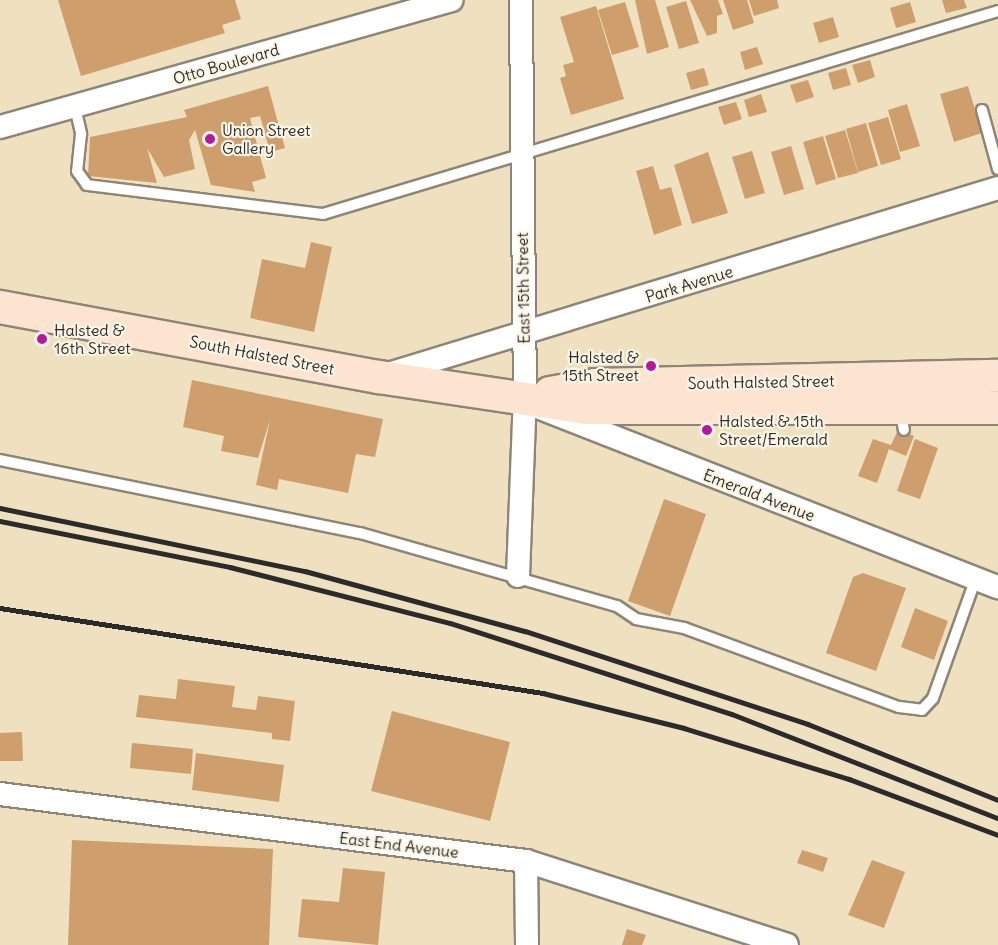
<!DOCTYPE html>
<html>
<head>
<meta charset="utf-8">
<style>
  body { margin:0 }
  #map { position:relative; width:998px; height:945px; overflow:hidden; background:#efe1c0; font-family:Delius,sans-serif }
  div>[style] { position:absolute }
  .building>* { inset:0; background:#ce9e6d }
  .roads { filter:drop-shadow(2px 0 #8d8676) drop-shadow(-2px 0 #8d8676) drop-shadow(0 2px #8d8676) drop-shadow(0 -2px #8d8676) }
  .lane>* { height:10px; margin:-5px; padding:0 5px; transform-origin:5px; border-radius:5px; background:#fff }
  .street>* { height:22px; margin:-11px; padding:0 11px; transform-origin:11px; border-radius:11px; background:#fff }
  .secondary>* { height:32px; margin:-16px; padding:0 16px; transform-origin:16px; border-radius:16px; background:#fde4d1 }
  .rail>* { height:4.5px; margin:-2.25px; padding:0 2.25px; transform-origin:2.25px; border-radius:2.25px; background:#2b2b2b }
  .dots>* { width:16px; height:16px; translate:-50% -50%; box-sizing:border-box; border:3px solid #fcf5e5; border-radius:50% }
  span { translate:-50% -50%; white-space:nowrap; text-align:center; line-height:1.15; -webkit-text-stroke:4.5px #fcf5e5; paint-order:stroke }
  .street-label { font-size:16px; color:#2b2b2b }
  .poi-label { font-size:16px; color:#2b2b2b }
  .left { translate:0 -50%; text-align:left }
  .right { translate:-100% -50%; text-align:right }
</style>
</head>
<body>
<div id="map">
  <div class="building">
    <i style="clip-path:polygon(58px 0,235px 0,241px 19px,222px 25px,225px 33px,81px 76px)"></i>
    <i style="clip-path:polygon(635px 0,655px 0,669px 47px,647px 54px)"></i>
    <i style="clip-path:polygon(690px 0,718px 0,723px 14px,717px 16px,717px 33px,707px 36px)"></i>
    <i style="clip-path:polygon(723px 0,747px 0,754px 23px,733px 30px)"></i>
    <i style="clip-path:polygon(749px 0,777px 0,779px 8px,754px 16px)"></i>
    <i style="clip-path:polygon(942px 0,964px 0,967px 8px,946px 13px)"></i>
    <i style="clip-path:polygon(686px 1px,699px 43px,679px 49px,666px 7px)"></i>
    <i style="clip-path:polygon(625px 2px,639px 47px,612px 55px,598px 10px)"></i>
    <i style="clip-path:polygon(910px 2px,916px 22px,896px 28px,890px 8px)"></i>
    <i style="clip-path:polygon(596px 6px,624px 99px,571px 115px,560px 78px,566px 76px,563px 65px,574px 62px,560px 17px)"></i>
    <i style="clip-path:polygon(833px 17px,839px 37px,819px 43px,813px 23px)"></i>
    <i style="clip-path:polygon(757px 47px,763px 64px,745px 70px,740px 52px)"></i>
    <i style="clip-path:polygon(870px 60px,875px 77px,858px 83px,852px 65px)"></i>
    <i style="clip-path:polygon(704px 68px,709px 85px,691px 90px,686px 73px)"></i>
    <i style="clip-path:polygon(846px 68px,851px 85px,833px 90px,828px 73px)"></i>
    <i style="clip-path:polygon(808px 80px,814px 97px,796px 103px,790px 85px)"></i>
    <i style="clip-path:polygon(268px 86px,285px 148px,270px 152px,260px 116px,250px 118px,266px 178px,252px 182px,255px 192px,211px 185px,195px 130px,189px 140px,195px 169px,164px 177px,147px 148px,157px 183px,88px 176px,90px 137px,187px 117px,184px 110px)"></i>
    <i style="clip-path:polygon(968px 86px,982px 133px,954px 142px,940px 94px)"></i>
    <i style="clip-path:polygon(761px 94px,767px 112px,749px 117px,744px 100px)"></i>
    <i style="clip-path:polygon(736px 102px,742px 119px,724px 125px,718px 107px)"></i>
    <i style="clip-path:polygon(907px 104px,920px 146px,900px 152px,888px 110px)"></i>
    <i style="clip-path:polygon(888px 117px,901px 159px,881px 165px,868px 123px)"></i>
    <i style="clip-path:polygon(866px 123px,878px 166px,858px 172px,846px 129px)"></i>
    <i style="clip-path:polygon(845px 130px,858px 173px,838px 178px,825px 136px)"></i>
    <i style="clip-path:polygon(823px 136px,836px 179px,816px 185px,803px 142px)"></i>
    <i style="clip-path:polygon(791px 146px,804px 189px,784px 195px,771px 152px)"></i>
    <i style="clip-path:polygon(752px 151px,765px 193px,745px 199px,732px 157px)"></i>
    <i style="clip-path:polygon(708px 152px,728px 213px,692px 224px,674px 165px)"></i>
    <i style="clip-path:polygon(653px 166px,660px 190px,671px 187px,682px 225px,654px 235px,636px 171px)"></i>
    <i style="clip-path:polygon(311px 242px,332px 247px,314px 332px,250px 318px,262px 259px,305px 268px)"></i>
    <i style="clip-path:polygon(192px 380px,383px 419px,375px 457px,356px 454px,348px 493px,279px 479px,277px 490px,256px 485px,270px 420px,258px 458px,221px 451px,224px 436px,183px 427px)"></i>
    <i style="clip-path:polygon(898px 430px,914px 436px,906px 456px,889px 449px,877px 483px,858px 476px,873px 439px,891px 445px)"></i>
    <i style="clip-path:polygon(915px 439px,938px 448px,920px 499px,897px 491px)"></i>
    <i style="clip-path:polygon(664px 499px,706px 514px,670px 616px,628px 601px)"></i>
    <i style="clip-path:polygon(863px 573px,906px 588px,876px 671px,826px 653px,853px 577px)"></i>
    <i style="clip-path:polygon(915px 608px,948px 621px,934px 660px,901px 647px)"></i>
    <i style="clip-path:polygon(178px 679px,235px 686px,232px 707px,256px 710px,258px 696px,295px 701px,290px 741px,272px 739px,272px 733px,136px 717px,139px 695px,176px 699px)"></i>
    <i style="clip-path:polygon(392px 711px,510px 742px,490px 821px,371px 791px)"></i>
    <i style="clip-path:polygon(22px 732px,23px 761px,0 761px,0 733px)"></i>
    <i style="clip-path:polygon(132px 743px,193px 749px,191px 774px,130px 768px)"></i>
    <i style="clip-path:polygon(196px 753px,284px 765px,279px 802px,192px 790px)"></i>
    <i style="clip-path:polygon(72px 840px,273px 849px,269px 945px,68px 945px)"></i>
    <i style="clip-path:polygon(802px 850px,828px 858px,823px 872px,797px 863px)"></i>
    <i style="clip-path:polygon(872px 860px,905px 872px,884px 928px,848px 915px)"></i>
    <i style="clip-path:polygon(343px 868px,385px 872px,378px 945px,298px 937px,302px 899px,339px 902px)"></i>
    <i style="clip-path:polygon(627px 929px,646px 935px,642px 945px,622px 945px)"></i>
  </div>
  <div class="roads">
    <div class="lane">
      <i style="left:75px;top:107px;width:28px;rotate:77deg"></i>
      <i style="left:81px;top:134px;width:37px;rotate:96deg"></i>
      <i style="left:77px;top:171px;width:17px;rotate:54deg"></i>
      <i style="left:87px;top:185px;width:238px;rotate:7deg"></i>
      <i style="left:323px;top:214px;width:705px;rotate:-16.74deg"></i>
      <i style="left:982px;top:110px;width:61px;rotate:74.8deg"></i>
      <i style="left:901px;top:412px;width:18px;rotate:81deg"></i>
      <i style="left:0;top:460px;width:367px;rotate:11.5deg"></i>
      <i style="left:360px;top:533px;width:267px;rotate:15.9deg"></i>
      <i style="left:617px;top:606px;width:23px;rotate:34deg"></i>
      <i style="left:636px;top:619px;width:49px;rotate:10.6deg"></i>
      <i style="left:684px;top:628px;width:229px;rotate:20.2deg"></i>
      <i style="left:899px;top:707px;width:23px;rotate:7deg"></i>
      <i style="left:922px;top:710px;width:16px;rotate:-47deg"></i>
      <i style="left:933px;top:698px;width:127px;rotate:-70.3deg"></i>
    </div>
    <div class="street">
      <i style="left:0;top:127px;width:469px;rotate:-15.7deg"></i>
      <i style="left:385px;top:375px;width:641px;rotate:-16.96deg"></i>
      <i style="left:535px;top:406px;width:497px;rotate:21.4deg"></i>
      <i style="left:518px;top:576px;width:179px;rotate:-87.8deg"></i>
      <i style="left:525px;top:397px;width:397px;rotate:-90.6deg"></i>
      <i style="left:0;top:794px;width:530px;rotate:7.26deg"></i>
      <i style="left:526px;top:861px;width:274px;rotate:17.8deg"></i>
      <i style="left:526px;top:861px;width:84px;rotate:89.3deg"></i>
    </div>
    <div class="secondary">
      <i style="left:0;top:307px;width:385px;rotate:10.5deg"></i>
      <i style="left:379px;top:377px;width:209px;rotate:8.5deg"></i>
      <i style="left:586px;top:408px;width:412px"></i>
      <i style="left:550px;top:393px;width:46px;rotate:-10.1deg"></i>
      <i style="left:595px;top:385px;width:403px;rotate:-1.3deg"></i>
    </div>
  </div>
  <div class="rail">
    <i style="left:0;top:508px;width:311px;rotate:11.7deg"></i>
    <i style="left:305px;top:571px;width:228px;rotate:15.3deg"></i>
    <i style="left:525px;top:631px;width:298px;rotate:18.2deg"></i>
    <i style="left:808px;top:724px;width:205px;rotate:21.8deg"></i>
    <i style="left:0;top:521px;width:235px;rotate:11.3deg"></i>
    <i style="left:230px;top:567px;width:227px;rotate:14.3deg"></i>
    <i style="left:450px;top:623px;width:296px;rotate:17.9deg"></i>
    <i style="left:732px;top:714px;width:286px;rotate:21.4deg"></i>
    <i style="left:0;top:608px;width:550px;rotate:8.9deg"></i>
    <i style="left:543px;top:693px;width:145px;rotate:13.9deg"></i>
    <i style="left:684px;top:728px;width:173px;rotate:17.2deg"></i>
    <i style="left:849px;top:779px;width:159px;rotate:20.6deg"></i>
  </div>
  <div class="dots">
    <i style="left:210px;top:139px;background:#b5179e"></i>
    <i style="left:42px;top:339px;background:#b5179e"></i>
    <i style="left:651px;top:366px;background:#b5179e"></i>
    <i style="left:707px;top:430px;background:#b5179e"></i>
  </div>
  <div class="street-label">
    <span style="left:226px;top:64px;rotate:-16deg">Otto Boulevard</span>
    <span style="left:689px;top:284px;rotate:-17deg">Park Avenue</span>
    <span style="left:523px;top:288px;rotate:-91deg">East 15th Street</span>
    <span style="left:262px;top:355px;rotate:11deg">South Halsted Street</span>
    <span style="left:761px;top:382px;rotate:-1deg">South Halsted Street</span>
    <span style="left:759px;top:495px;rotate:21deg">Emerald Avenue</span>
    <span style="left:399px;top:845px;rotate:7deg">East End Avenue</span>
  </div>
  <div class="poi-label">
    <span class="left" style="left:222px;top:139px">Union Street<br>Gallery</span>
    <span class="left" style="left:54px;top:339px">Halsted &amp;<br>16th Street</span>
    <span class="right" style="left:639px;top:366px">Halsted &amp;<br>15th Street</span>
    <span class="left" style="left:719px;top:430px">Halsted &amp; 15th<br>Street/Emerald</span>
  </div>
</div>
</body>
</html>
